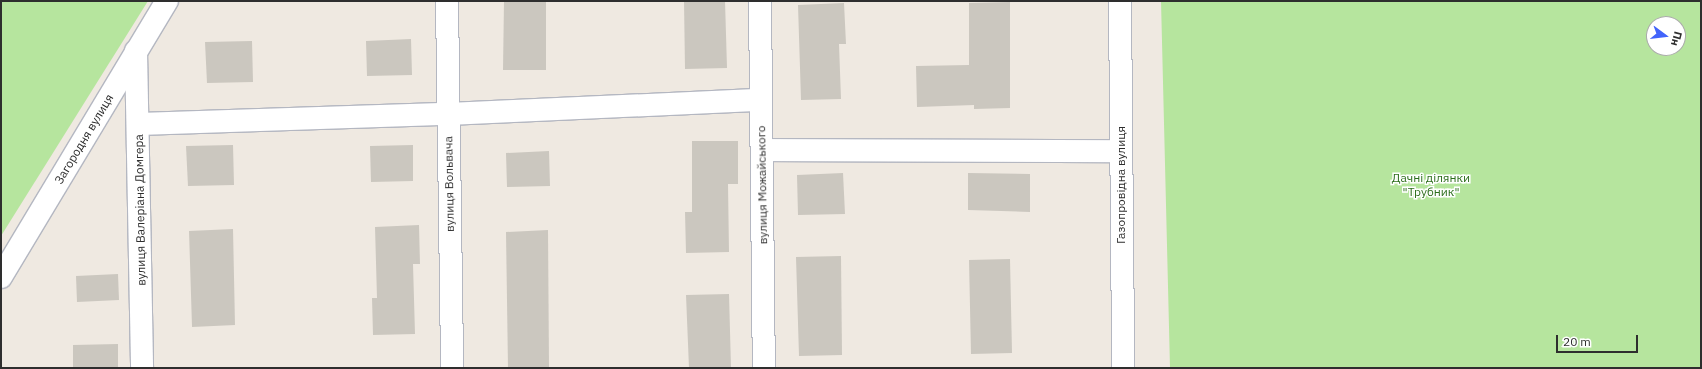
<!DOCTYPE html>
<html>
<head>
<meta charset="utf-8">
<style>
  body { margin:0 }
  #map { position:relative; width:1702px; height:369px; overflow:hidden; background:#efe9e1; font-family:"IBM Plex Sans",sans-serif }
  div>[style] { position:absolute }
  .green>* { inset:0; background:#b6e59e }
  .building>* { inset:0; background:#cbc7bf }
  .roads { filter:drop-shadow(1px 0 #b4b7c1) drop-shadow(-1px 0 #b4b7c1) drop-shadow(0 1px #b4b7c1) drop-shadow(0 -1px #b4b7c1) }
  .street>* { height:22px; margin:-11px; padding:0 11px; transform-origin:11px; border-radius:11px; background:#fff }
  span { translate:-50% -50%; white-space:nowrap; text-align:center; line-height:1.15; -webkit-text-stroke:3px #fff; paint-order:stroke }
  .street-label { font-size:12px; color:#2e2e2e }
  .park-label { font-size:12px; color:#2c6e1b }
  .frame { position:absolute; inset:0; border:2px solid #2e2e2e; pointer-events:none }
  .north { position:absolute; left:1646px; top:16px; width:40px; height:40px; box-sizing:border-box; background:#fff; border:1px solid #ababab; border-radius:50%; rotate:105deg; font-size:11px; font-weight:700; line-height:16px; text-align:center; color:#2e2e2e }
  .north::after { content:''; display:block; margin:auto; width:14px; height:18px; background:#4264fb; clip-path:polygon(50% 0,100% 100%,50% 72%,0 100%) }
  .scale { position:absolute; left:1556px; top:335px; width:82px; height:18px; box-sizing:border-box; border:2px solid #2e2e2e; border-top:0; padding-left:5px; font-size:12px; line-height:14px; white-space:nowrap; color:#2e2e2e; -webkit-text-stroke:3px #fff; paint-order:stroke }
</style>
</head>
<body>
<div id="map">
  <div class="green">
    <i style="clip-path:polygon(1px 1px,148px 1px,1px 236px)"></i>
    <i style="clip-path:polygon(evenodd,1161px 1px,1701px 1px,1701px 368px,1170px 368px,1161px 1px,1654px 24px,1678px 24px,1678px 48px,1654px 48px,1654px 24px)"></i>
  </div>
  <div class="building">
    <i style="clip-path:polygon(504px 1px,546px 1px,546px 70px,503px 70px)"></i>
    <i style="clip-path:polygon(684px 1px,725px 1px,727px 68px,685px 69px)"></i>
    <i style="clip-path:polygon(1010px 2px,1010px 108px,974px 109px,974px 105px,917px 107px,916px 66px,969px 65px,969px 3px)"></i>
    <i style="clip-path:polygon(844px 3px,846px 44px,839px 44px,841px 99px,801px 100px,798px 5px)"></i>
    <i style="clip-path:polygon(411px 39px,412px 75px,367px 76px,366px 41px)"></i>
    <i style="clip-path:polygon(252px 41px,253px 82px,207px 83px,205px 42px)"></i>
    <i style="clip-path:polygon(692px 141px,738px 141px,738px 184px,728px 184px,729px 252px,686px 253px,685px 212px,692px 212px)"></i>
    <i style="clip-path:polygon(233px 145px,234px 185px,188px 186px,186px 146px)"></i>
    <i style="clip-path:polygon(413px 145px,413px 181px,371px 182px,370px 146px)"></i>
    <i style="clip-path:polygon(549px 151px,550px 186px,507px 187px,506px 153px)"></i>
    <i style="clip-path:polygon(843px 173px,845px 214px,798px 215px,797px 175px)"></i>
    <i style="clip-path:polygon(968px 173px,1030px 174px,1030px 212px,968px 210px)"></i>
    <i style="clip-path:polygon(419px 225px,420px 264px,413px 264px,415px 334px,373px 335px,372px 298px,377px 298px,375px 227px)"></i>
    <i style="clip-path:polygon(233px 229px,235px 325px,192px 327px,189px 231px)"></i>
    <i style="clip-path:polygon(548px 230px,549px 368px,508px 368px,506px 232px)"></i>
    <i style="clip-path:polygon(841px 256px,842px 355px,799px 356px,796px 257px)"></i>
    <i style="clip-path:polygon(1010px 259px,1012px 353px,971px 354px,969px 260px)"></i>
    <i style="clip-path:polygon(118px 274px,119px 300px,77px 302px,76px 276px)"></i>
    <i style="clip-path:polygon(729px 294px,731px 368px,689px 368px,686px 295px)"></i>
    <i style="clip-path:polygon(118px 344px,118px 368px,73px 368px,73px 345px)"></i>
  </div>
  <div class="roads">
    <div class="street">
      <i style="left:447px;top:1px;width:367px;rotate:89.2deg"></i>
      <i style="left:760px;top:1px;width:367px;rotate:89.4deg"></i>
      <i style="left:1120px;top:1px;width:367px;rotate:89.5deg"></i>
      <i style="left:136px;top:51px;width:317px;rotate:88.9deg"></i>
      <i style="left:139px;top:124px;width:309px;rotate:-1.9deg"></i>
      <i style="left:448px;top:114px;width:313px;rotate:-2.6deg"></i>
      <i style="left:762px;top:150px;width:358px;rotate:0.2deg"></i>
      <i style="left:1px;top:277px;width:322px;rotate:-59deg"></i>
    </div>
  </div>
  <div class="street-label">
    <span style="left:84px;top:139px;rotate:-59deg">Загородня вулиця</span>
    <span style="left:449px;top:184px;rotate:-91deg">вулиця Вольвача</span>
    <span style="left:762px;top:185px;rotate:-91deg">вулиця Можайського</span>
    <span style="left:1121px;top:185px;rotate:-90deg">Газопровідна вулиця</span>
    <span style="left:140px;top:210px;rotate:-91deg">вулиця Валеріана Домгера</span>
  </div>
  <div class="park-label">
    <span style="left:1431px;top:185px">Дачні ділянки<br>"Трубник"</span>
  </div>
  <div class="frame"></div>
  <div class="north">Пн</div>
  <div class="scale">20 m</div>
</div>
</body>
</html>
